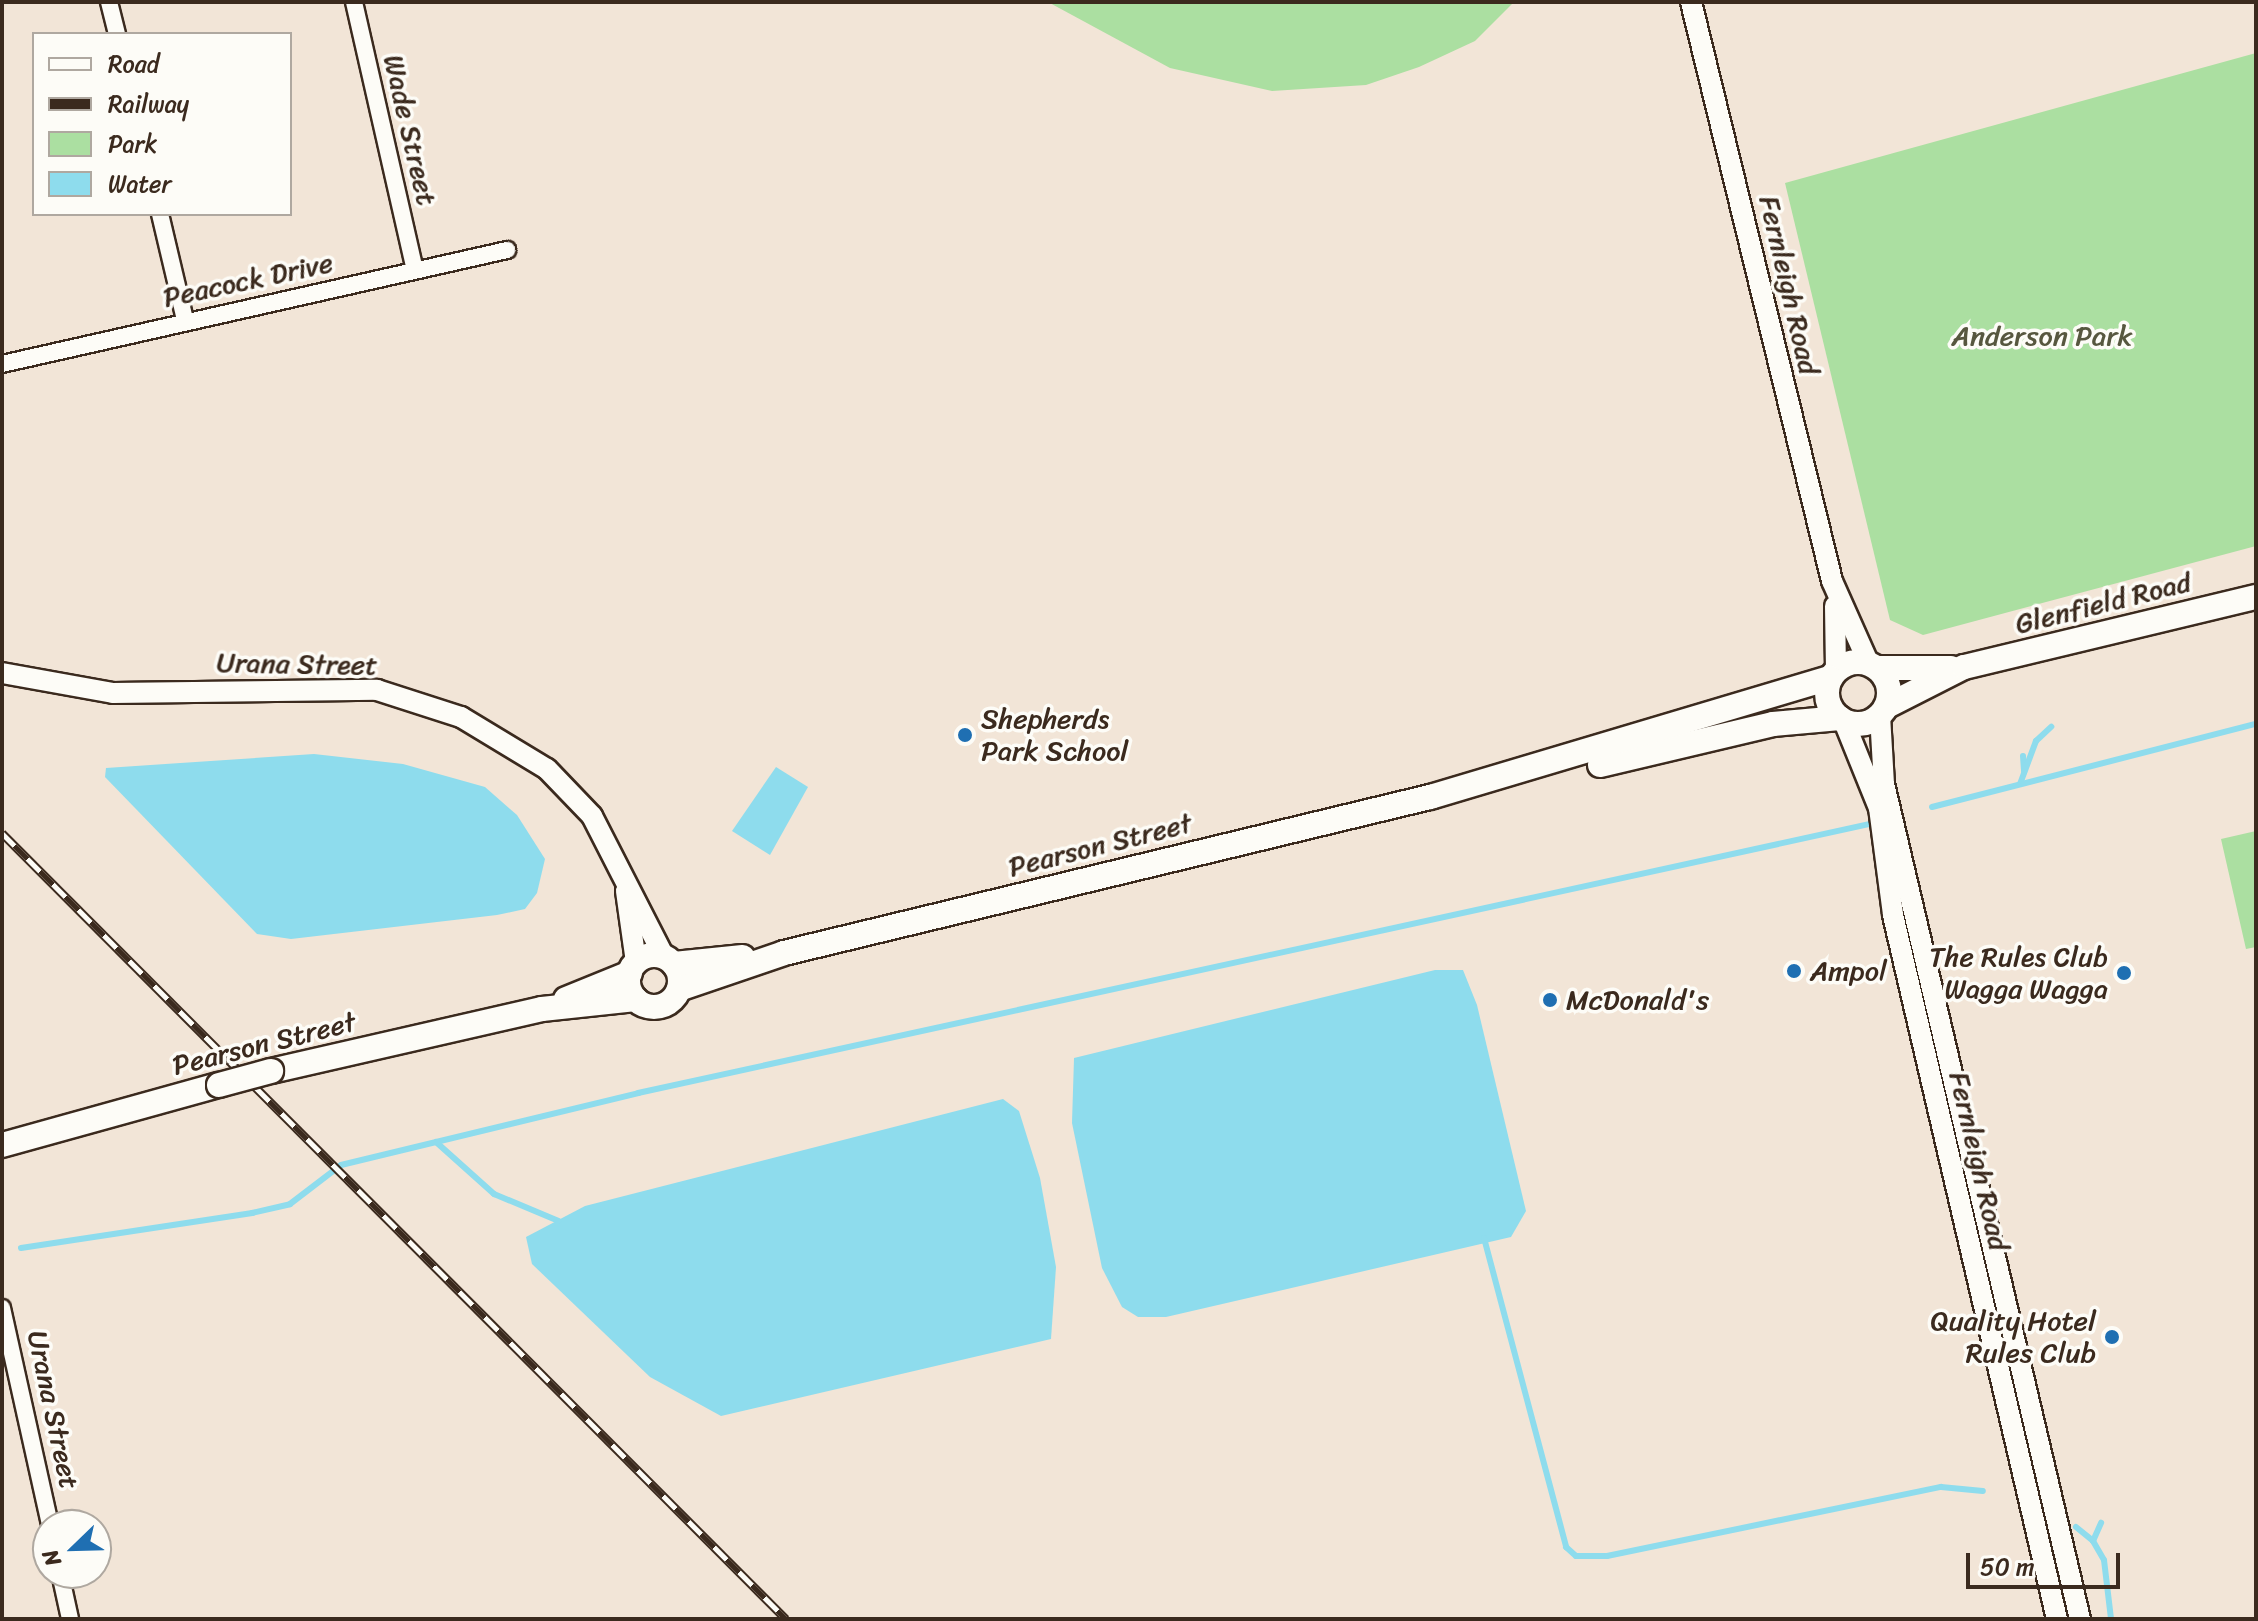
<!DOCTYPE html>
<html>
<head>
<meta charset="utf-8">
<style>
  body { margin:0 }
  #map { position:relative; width:2258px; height:1621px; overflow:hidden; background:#f2e5d7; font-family:Sriracha,sans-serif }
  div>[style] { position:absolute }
  .green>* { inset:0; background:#abdfa1 }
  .water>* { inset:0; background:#8edced }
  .stream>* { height:6px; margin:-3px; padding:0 3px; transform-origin:3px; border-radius:3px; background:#8edced }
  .roads { filter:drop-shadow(2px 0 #3b2a1e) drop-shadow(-2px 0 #3b2a1e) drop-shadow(0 2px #3b2a1e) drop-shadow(0 -2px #3b2a1e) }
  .minor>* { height:16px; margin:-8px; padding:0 8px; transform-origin:8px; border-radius:8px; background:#fdfcf7 }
  .tertiary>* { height:20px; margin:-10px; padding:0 10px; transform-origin:10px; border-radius:10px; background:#fdfcf7 }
  .secondary>* { height:24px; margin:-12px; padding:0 12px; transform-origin:12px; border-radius:12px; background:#fdfcf7 }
  .secondary>.ring { margin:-12px; padding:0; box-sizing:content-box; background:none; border:24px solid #fdfcf7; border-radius:50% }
  .rail>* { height:9px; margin-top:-4.5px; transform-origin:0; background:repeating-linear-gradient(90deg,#fdfcf7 0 18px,#3b2a1e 0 36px); box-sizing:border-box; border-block:2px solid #3b2a1e }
  .bridges { filter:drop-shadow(2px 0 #3b2a1e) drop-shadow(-2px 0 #3b2a1e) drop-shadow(0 2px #3b2a1e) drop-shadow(0 -2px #3b2a1e) }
  .secondary-bridge>* { height:24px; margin:-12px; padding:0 12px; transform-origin:12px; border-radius:12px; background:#fdfcf7 }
  .dots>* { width:22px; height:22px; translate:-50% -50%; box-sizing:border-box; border:4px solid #fdfcf7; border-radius:50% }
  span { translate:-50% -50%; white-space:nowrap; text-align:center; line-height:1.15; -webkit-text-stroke:7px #fdfcf7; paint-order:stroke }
  .street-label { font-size:28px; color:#3b2a1e }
  .park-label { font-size:28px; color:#57573f }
  .poi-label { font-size:28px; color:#3b2a1e }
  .left { translate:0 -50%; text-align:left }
  .right { translate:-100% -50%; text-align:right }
  .frame { position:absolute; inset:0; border:4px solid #3b2a1e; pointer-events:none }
  .legend { position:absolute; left:32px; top:32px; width:260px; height:184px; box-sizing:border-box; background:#fdfcf7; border:2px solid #afa8a0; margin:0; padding:10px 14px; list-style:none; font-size:24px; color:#3b2a1e }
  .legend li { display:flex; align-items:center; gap:16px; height:40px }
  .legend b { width:40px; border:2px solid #afa8a0 }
  .north { position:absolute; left:32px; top:1509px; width:80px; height:80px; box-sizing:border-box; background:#fdfcf7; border:2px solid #afa8a0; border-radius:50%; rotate:247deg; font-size:22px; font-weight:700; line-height:32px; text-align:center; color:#3b2a1e }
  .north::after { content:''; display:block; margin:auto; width:28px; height:36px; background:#1f6fb2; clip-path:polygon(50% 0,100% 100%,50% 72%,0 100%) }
  .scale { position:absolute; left:1966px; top:1553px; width:154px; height:36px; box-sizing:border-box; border:4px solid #3b2a1e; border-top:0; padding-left:10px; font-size:24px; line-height:28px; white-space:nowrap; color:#3b2a1e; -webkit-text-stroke:6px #fdfcf7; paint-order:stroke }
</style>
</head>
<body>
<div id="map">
  <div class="green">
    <i style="clip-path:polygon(1048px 2px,1514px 2px,1475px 41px,1419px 67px,1366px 85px,1272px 91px,1170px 68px)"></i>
    <i style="clip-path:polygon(2256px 53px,2256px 546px,1923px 635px,1890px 620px,1785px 183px)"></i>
    <i style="clip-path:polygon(2256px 831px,2256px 947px,2246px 949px,2221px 839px)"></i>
  </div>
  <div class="water">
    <i style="clip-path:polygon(314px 754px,403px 764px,485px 787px,517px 815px,545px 859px,537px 893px,525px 909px,497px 915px,291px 939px,257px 934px,105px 777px,106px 768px)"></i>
    <i style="clip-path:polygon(776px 767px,808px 787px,770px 855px,732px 831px)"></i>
    <i style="clip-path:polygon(1435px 970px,1463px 970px,1477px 1005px,1526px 1211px,1511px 1237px,1166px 1317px,1138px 1317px,1122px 1307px,1102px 1268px,1072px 1123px,1074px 1058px)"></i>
    <i style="clip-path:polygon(1003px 1099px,1019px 1111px,1040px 1178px,1056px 1267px,1051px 1339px,721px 1416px,650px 1377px,532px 1264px,526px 1237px,585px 1206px)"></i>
  </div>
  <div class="stream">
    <i style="left:2023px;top:756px;width:16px;rotate:86deg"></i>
    <i style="left:2020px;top:784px;width:46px;rotate:-69.6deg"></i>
    <i style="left:2036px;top:741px;width:21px;rotate:-43deg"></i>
    <i style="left:1932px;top:807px;width:334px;rotate:-14.4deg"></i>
    <i style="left:436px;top:1142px;width:78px;rotate:41.9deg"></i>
    <i style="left:494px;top:1194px;width:70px;rotate:22.6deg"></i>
    <i style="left:1484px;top:1238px;width:320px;rotate:75.1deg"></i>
    <i style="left:1566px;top:1547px;width:13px;rotate:42deg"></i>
    <i style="left:1576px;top:1556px;width:31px"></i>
    <i style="left:1607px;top:1556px;width:341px;rotate:-11.7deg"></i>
    <i style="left:1941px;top:1487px;width:42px;rotate:5.4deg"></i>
    <i style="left:21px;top:1248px;width:234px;rotate:-8.6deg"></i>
    <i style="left:252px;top:1213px;width:39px;rotate:-13deg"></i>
    <i style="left:290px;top:1204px;width:64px;rotate:-37.4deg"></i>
    <i style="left:341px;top:1165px;width:306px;rotate:-13.6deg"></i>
    <i style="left:638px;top:1093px;width:1261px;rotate:-12.32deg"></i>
    <i style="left:2076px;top:1527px;width:22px;rotate:39deg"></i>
    <i style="left:2093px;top:1541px;width:20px;rotate:-66deg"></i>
    <i style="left:2093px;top:1541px;width:22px;rotate:60deg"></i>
    <i style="left:2104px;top:1560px;width:59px;rotate:83.2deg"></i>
  </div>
  <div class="roads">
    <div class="minor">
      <i style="left:109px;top:2px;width:33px;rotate:76deg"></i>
      <i style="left:354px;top:2px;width:275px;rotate:77.2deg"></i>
      <i style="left:160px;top:214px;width:109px;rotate:76.7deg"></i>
      <i style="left:2px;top:364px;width:518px;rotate:-12.72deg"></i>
      <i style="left:2px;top:1308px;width:222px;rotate:77.5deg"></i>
      <i style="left:60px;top:1573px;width:47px;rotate:77.7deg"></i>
    </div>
    <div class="tertiary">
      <i style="left:1691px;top:2px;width:596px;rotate:76.31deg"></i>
      <i style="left:1832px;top:581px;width:89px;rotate:66deg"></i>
      <i style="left:1835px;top:606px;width:64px;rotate:89.1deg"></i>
      <i style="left:2px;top:673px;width:113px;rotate:10.2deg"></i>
      <i style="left:113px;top:693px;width:264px;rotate:-0.7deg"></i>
      <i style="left:377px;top:690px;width:88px;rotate:17.8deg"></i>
      <i style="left:461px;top:717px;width:100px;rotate:31.2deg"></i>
      <i style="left:547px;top:769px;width:65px;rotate:46.2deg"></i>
      <i style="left:592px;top:816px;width:158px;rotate:62.9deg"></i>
      <i style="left:1880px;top:715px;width:69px;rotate:86.7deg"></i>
      <i style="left:1884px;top:784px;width:858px;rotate:76.79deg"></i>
      <i style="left:1843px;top:719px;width:96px;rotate:68deg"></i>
      <i style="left:1879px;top:808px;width:108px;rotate:82.5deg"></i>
      <i style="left:1893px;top:915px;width:723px;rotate:76.89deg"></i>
      <i style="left:626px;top:891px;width:72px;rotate:82deg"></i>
    </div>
    <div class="secondary">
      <i class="ring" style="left:1827px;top:662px;width:38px;height:38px"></i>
      <i style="left:1878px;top:668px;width:73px"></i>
      <i style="left:1887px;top:706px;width:86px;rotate:-26.9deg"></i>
      <i style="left:1964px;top:667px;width:300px;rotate:-13.5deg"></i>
      <i style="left:1600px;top:765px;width:178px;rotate:-13.3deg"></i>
      <i style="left:1773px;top:724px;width:67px;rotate:-5.1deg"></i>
      <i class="ring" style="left:628px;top:955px;width:28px;height:28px"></i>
      <i style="left:674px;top:964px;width:69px;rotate:-5.8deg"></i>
      <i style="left:679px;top:989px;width:111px;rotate:-18.9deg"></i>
      <i style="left:784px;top:953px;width:665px;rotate:-13.58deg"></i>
      <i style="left:1430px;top:797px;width:417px;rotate:-16.6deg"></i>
      <i style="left:566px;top:999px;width:69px;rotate:-22.1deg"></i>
      <i style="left:271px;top:1071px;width:278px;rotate:-12.9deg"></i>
      <i style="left:542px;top:1009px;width:94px;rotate:-6.1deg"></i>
      <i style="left:2px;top:1145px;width:225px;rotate:-15.5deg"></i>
    </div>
  </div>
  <div class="rail">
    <i style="left:2px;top:833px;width:1110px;rotate:45.07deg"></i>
  </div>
  <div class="bridges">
    <div class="secondary-bridge">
      <i style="left:219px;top:1085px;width:54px;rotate:-15.1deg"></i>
    </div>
  </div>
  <div class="dots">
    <i style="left:965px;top:735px;background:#1f6fb2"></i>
    <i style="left:1794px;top:971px;background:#1f6fb2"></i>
    <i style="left:2124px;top:973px;background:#1f6fb2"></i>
    <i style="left:1550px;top:1000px;background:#1f6fb2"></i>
    <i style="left:2112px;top:1337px;background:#1f6fb2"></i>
  </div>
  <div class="street-label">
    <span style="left:410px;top:130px;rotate:77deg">Wade Street</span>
    <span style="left:248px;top:280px;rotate:-12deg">Peacock Drive</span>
    <span style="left:1789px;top:285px;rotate:77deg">Fernleigh Road</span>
    <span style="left:2103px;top:603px;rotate:-14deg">Glenfield Road</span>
    <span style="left:297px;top:664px;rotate:1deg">Urana Street</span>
    <span style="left:1100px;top:845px;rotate:-14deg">Pearson Street</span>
    <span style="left:264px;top:1044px;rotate:-14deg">Pearson Street</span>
    <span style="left:1979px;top:1161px;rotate:77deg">Fernleigh Road</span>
    <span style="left:53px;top:1410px;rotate:78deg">Urana Street</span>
  </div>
  <div class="park-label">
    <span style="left:2042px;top:336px">Anderson Park</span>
  </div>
  <div class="poi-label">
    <span class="left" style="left:981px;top:735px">Shepherds<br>Park School</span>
    <span class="right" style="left:2108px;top:973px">The Rules Club<br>Wagga Wagga</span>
    <span class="left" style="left:1810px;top:971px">Ampol</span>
    <span class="left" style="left:1566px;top:1000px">McDonald's</span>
    <span class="right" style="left:2096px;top:1337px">Quality Hotel<br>Rules Club</span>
  </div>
  <div class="frame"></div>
  <ul class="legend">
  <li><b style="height:10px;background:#fdfcf7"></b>Road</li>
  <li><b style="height:10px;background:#3b2a1e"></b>Railway</li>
  <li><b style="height:22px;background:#abdfa1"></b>Park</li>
  <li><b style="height:22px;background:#8edced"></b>Water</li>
  </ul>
  <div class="north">N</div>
  <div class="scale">50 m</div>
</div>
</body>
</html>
